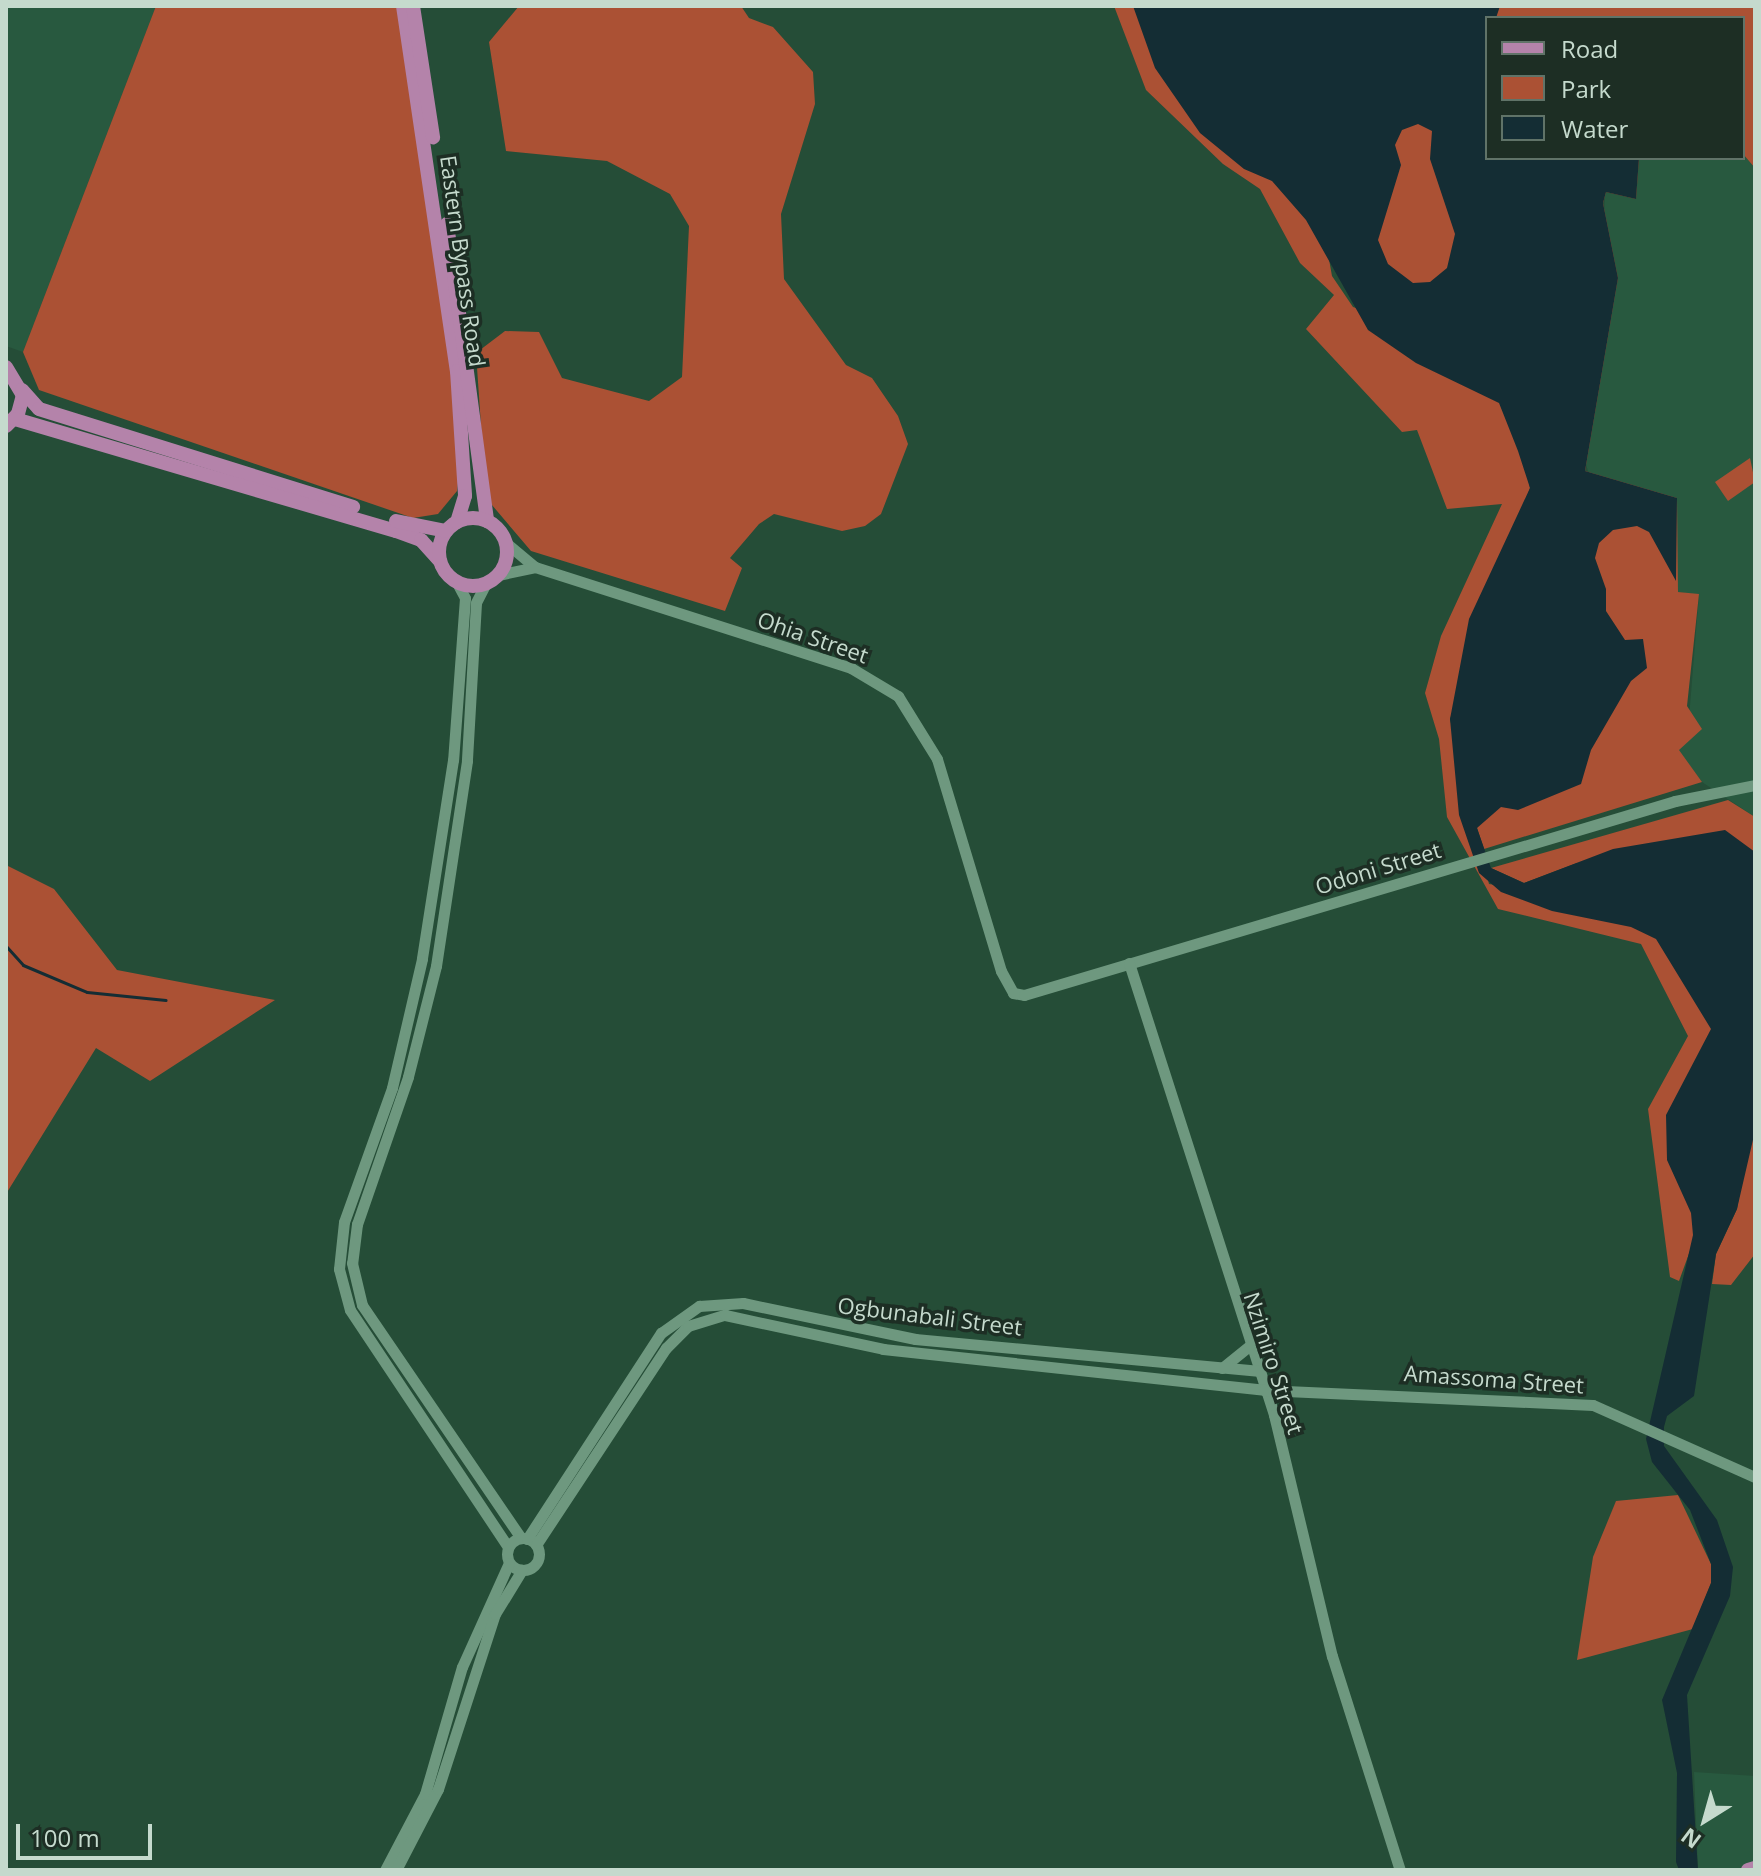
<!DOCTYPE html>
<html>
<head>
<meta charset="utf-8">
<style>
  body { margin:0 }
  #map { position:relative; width:1761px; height:1876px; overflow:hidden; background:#254d37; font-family:"Open Sans",sans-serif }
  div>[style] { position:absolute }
  .built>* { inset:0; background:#28593f }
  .green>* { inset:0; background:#ab5134 }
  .water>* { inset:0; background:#142d34 }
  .stream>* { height:3px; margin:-1.5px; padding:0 1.5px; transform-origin:1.5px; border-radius:1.5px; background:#142d34 }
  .minor>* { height:11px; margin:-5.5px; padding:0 5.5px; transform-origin:5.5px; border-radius:5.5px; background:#6e987f }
  .minor>.ring { margin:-5.5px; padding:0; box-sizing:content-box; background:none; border:11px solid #6e987f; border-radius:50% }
  .major>* { height:14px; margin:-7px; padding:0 7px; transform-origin:7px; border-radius:7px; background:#b483aa }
  .major>.ring { margin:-7px; padding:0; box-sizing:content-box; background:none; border:14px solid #b483aa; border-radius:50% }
  span { translate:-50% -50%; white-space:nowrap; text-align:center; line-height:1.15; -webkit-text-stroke:7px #1d2e24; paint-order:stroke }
  .street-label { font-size:22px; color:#c5dacd }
  .frame { position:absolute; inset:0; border:8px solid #c5dacd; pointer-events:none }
  .legend { position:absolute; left:1485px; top:16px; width:260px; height:144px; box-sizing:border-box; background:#1d2e24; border:2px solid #607368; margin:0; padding:10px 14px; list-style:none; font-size:24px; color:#c5dacd }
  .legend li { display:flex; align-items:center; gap:16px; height:40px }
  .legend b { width:40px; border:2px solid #607368 }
  .north { position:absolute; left:1665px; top:1780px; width:80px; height:80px; -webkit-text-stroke:6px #1d2e24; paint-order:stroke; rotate:217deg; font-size:22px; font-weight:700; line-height:32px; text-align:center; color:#c5dacd }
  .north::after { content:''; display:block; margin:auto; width:28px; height:36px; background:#c5dacd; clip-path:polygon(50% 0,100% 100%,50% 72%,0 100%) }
  .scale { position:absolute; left:16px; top:1824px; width:136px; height:36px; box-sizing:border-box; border:4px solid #c5dacd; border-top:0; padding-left:10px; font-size:24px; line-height:28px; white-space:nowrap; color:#c5dacd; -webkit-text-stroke:6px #1d2e24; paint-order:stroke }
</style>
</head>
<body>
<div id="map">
  <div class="built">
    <i style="clip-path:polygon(6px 6px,156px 6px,23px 352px,6px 346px)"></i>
    <i style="clip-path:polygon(1743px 154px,1755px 168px,1755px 817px,1702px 782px,1678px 750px,1689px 718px,1699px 595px,1678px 592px,1653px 492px,1589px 474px,1584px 458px,1618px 278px,1604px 216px,1605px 192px,1636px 199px,1639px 158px)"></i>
    <i style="clip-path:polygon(1694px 1772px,1755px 1776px,1755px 1870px,1698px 1870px)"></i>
  </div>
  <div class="green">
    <i style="clip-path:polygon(156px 6px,402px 6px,442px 256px,461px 455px,457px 491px,438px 514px,413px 518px,39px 390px,23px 352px)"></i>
    <i style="clip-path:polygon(519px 6px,741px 6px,749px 18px,773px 27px,813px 72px,815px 104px,781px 214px,784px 279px,846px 365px,872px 378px,898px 416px,908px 444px,881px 514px,865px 526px,842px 531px,774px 514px,759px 524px,730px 558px,742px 568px,725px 611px,531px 551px,486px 498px,476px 353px,505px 331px,539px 332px,562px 378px,649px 401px,682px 377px,689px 226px,670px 194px,607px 161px,506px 151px,489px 42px)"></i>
    <i style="clip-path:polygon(1114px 6px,1171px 6px,1322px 220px,1332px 276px,1353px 307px,1504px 357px,1530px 488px,1450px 719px,1489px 884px,1715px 921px,1710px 1196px,1679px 1281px,1670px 1277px,1648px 1109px,1688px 1036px,1641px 944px,1498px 909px,1447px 817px,1439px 739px,1425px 693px,1441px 636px,1502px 504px,1447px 509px,1417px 430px,1402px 432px,1306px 329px,1334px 295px,1300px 263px,1260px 189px,1223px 164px,1146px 90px)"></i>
    <i style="clip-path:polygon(1427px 6px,1755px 6px,1755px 168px,1743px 154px,1743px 18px,1487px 18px)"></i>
    <i style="clip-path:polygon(1372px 49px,1487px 158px,1639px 158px,1636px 199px,1606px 192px,1603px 203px,1618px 278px,1585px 471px,1677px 498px,1678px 592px,1699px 594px,1687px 706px,1702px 729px,1679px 750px,1702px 782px,1484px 849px,1477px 828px,1559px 484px,1470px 313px,1377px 267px)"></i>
    <i style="clip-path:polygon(1750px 458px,1755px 482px,1728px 501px,1715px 482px)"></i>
    <i style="clip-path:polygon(1728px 800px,1755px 817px,1755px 965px,1577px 863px,1524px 883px,1491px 868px)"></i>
    <i style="clip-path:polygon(6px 865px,54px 889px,117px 970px,275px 1000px,150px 1081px,96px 1048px,6px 1194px)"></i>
    <i style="clip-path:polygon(1755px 1101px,1755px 1254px,1731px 1285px,1712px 1284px,1716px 1254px,1737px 1209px)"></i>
    <i style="clip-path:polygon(1678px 1495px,1711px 1564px,1711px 1583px,1693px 1629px,1577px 1660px,1593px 1557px,1616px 1501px)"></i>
  </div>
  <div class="water">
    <i style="clip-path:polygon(evenodd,1133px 6px,1500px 6px,1496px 18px,1487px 18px,1487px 158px,1639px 158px,1636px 199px,1606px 192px,1603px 203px,1618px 278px,1585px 471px,1677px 498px,1676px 581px,1649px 532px,1637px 526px,1613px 530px,1599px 543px,1595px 558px,1606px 589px,1606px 611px,1625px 640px,1643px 639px,1647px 668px,1631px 681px,1591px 750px,1581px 784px,1518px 810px,1501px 807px,1477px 828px,1491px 868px,1524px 883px,1613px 849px,1725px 830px,1755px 852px,1755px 1131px,1737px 1209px,1716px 1254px,1694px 1396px,1667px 1416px,1664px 1427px,1664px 1446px,1717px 1520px,1733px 1567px,1730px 1596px,1687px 1695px,1698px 1870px,1679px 1870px,1676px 1862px,1677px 1773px,1662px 1700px,1711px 1583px,1711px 1564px,1690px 1510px,1652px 1462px,1646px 1439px,1693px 1235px,1691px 1213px,1667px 1160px,1666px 1115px,1711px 1029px,1656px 939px,1631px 927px,1552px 911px,1501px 892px,1479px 873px,1459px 815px,1450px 719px,1469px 619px,1530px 488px,1518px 451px,1499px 403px,1416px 363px,1368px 330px,1306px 220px,1272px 181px,1244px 169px,1200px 133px,1155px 68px,1133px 6px,1418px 124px,1432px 131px,1430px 159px,1455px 234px,1447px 268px,1430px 282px,1413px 283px,1388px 264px,1378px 240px,1401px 165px,1395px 145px,1402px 130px,1418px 124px)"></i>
  </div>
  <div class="stream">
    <i style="left:6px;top:946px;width:25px;rotate:48deg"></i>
    <i style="left:23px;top:965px;width:69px;rotate:22.9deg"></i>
    <i style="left:87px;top:992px;width:79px;rotate:5.8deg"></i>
  </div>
  <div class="minor">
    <i style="left:505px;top:542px;width:39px;rotate:40deg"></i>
    <i style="left:535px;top:567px;width:332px;rotate:17.7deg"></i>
    <i style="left:851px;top:668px;width:55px;rotate:30.8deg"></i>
    <i style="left:898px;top:696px;width:74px;rotate:58.2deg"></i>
    <i style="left:937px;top:759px;width:221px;rotate:73.2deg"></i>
    <i style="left:1001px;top:971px;width:25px;rotate:61deg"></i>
    <i style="left:1013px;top:993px;width:11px;rotate:10deg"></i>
    <i style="left:1024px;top:995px;width:679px;rotate:-16.59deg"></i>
    <i style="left:1675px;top:801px;width:82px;rotate:-11.3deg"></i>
    <i style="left:498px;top:575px;width:38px;rotate:-12deg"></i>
    <i style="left:456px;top:581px;width:19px;rotate:62deg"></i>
    <i style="left:465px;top:598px;width:162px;rotate:94.2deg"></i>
    <i style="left:453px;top:760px;width:201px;rotate:98.9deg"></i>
    <i style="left:422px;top:959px;width:132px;rotate:103.1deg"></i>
    <i style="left:392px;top:1088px;width:142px;rotate:109.7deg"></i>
    <i style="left:344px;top:1222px;width:47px;rotate:96.1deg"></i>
    <i style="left:339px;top:1269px;width:42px;rotate:75deg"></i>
    <i style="left:350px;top:1310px;width:285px;rotate:56.3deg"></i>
    <i style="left:486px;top:583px;width:22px;rotate:117deg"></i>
    <i style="left:476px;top:603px;width:158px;rotate:93.3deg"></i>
    <i style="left:467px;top:761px;width:207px;rotate:98.6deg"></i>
    <i style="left:436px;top:966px;width:114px;rotate:104.2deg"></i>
    <i style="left:408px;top:1077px;width:156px;rotate:109.1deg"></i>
    <i style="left:357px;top:1224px;width:39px;rotate:97deg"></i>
    <i style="left:352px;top:1263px;width:43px;rotate:76.6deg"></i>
    <i style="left:362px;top:1305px;width:282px;rotate:55.7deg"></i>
    <i style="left:1129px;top:963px;width:475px;rotate:72.2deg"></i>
    <i style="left:1274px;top:1415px;width:248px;rotate:76.5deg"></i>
    <i style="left:1332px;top:1656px;width:225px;rotate:72.4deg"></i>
    <i style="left:1222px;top:1368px;width:35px;rotate:-39deg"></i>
    <i class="ring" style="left:507px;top:1538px;width:21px;height:21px"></i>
    <i style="left:527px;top:1539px;width:246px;rotate:-57deg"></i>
    <i style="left:661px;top:1333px;width:47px;rotate:-35.4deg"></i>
    <i style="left:699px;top:1306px;width:44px;rotate:-3.9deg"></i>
    <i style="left:743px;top:1303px;width:176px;rotate:11.8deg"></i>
    <i style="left:915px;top:1339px;width:344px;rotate:5.3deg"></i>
    <i style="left:536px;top:1545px;width:236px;rotate:-56.6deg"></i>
    <i style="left:666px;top:1348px;width:31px;rotate:-45deg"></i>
    <i style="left:688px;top:1326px;width:39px;rotate:-17deg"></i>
    <i style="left:725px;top:1315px;width:162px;rotate:12.1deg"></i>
    <i style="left:883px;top:1349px;width:383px;rotate:6.1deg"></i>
    <i style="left:1264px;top:1390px;width:329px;rotate:2.6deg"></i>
    <i style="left:1593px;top:1405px;width:177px;rotate:24deg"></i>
    <i style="left:385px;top:1870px;width:86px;rotate:-62.2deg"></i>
    <i style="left:425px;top:1794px;width:132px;rotate:-73.8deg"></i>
    <i style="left:462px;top:1667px;width:114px;rotate:-65.7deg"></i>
    <i style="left:396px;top:1870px;width:91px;rotate:-62.6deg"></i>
    <i style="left:438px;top:1789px;width:184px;rotate:-72deg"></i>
    <i style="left:495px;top:1614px;width:52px;rotate:-58.5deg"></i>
  </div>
  <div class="major">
    <i style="left:403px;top:6px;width:369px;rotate:81.6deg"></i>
    <i style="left:457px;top:371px;width:125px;rotate:86.3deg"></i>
    <i style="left:465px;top:496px;width:27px;rotate:107deg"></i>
    <i style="left:413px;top:6px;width:133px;rotate:81.3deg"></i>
    <i style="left:447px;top:224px;width:300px;rotate:82.3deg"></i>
    <i style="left:6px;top:367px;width:33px;rotate:59deg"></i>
    <i style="left:23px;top:395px;width:20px;rotate:105deg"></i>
    <i style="left:18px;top:414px;width:17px;rotate:135deg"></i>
    <i style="left:22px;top:390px;width:25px;rotate:48deg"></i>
    <i style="left:39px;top:409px;width:329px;rotate:17.3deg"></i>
    <i style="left:15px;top:419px;width:397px;rotate:16.4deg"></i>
    <i style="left:396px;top:531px;width:27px;rotate:20deg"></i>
    <i style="left:421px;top:540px;width:28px;rotate:48deg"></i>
    <i class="ring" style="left:439px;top:518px;width:54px;height:54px"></i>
    <i style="left:396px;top:521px;width:51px;rotate:11.3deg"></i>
    <i style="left:1748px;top:1870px;width:7px;rotate:-16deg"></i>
  </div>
  <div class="street-label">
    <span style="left:463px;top:261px;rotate:82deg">Eastern Bypass Road</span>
    <span style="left:813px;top:637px;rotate:19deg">Ohia Street</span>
    <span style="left:1378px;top:868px;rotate:-17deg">Odoni Street</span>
    <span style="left:930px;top:1316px;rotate:7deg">Ogbunabali Street</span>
    <span style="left:1274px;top:1363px;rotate:72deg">Nzimiro Street</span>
    <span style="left:1494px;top:1379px;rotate:4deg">Amassoma Street</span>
  </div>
  <div class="frame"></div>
  <ul class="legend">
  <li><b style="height:10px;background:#b483aa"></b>Road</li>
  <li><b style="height:22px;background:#ab5134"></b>Park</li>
  <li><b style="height:22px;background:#142d34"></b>Water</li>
  </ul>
  <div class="north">N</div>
  <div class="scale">100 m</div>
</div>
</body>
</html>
